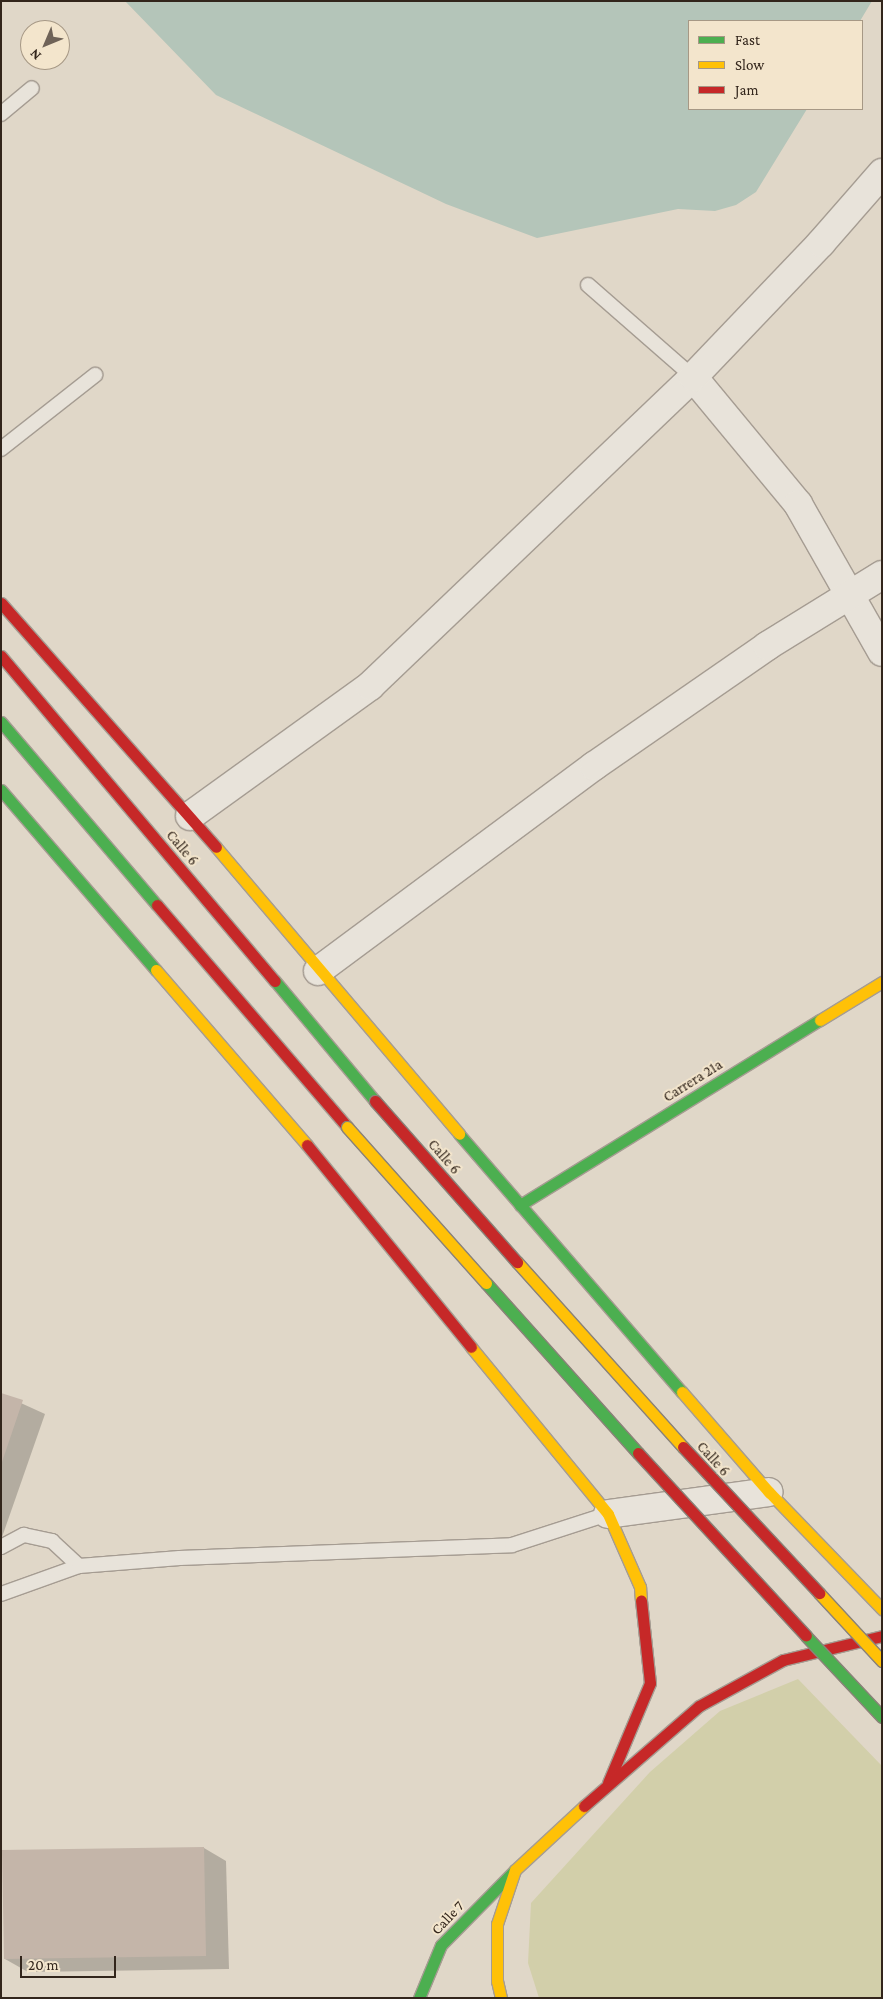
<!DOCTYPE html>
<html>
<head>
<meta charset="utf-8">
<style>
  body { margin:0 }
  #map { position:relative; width:883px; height:1999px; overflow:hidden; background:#e0d7c8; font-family:"Crimson Pro",serif }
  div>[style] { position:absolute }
  .green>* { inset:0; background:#d2cfaa }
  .water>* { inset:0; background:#b4c5b9 }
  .shadow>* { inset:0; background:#0003 }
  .building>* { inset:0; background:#c4b5a9 }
  .roads { filter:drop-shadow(1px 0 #a59c92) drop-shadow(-1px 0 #a59c92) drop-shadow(0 1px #a59c92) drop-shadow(0 -1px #a59c92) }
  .lane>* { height:14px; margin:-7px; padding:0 7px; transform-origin:7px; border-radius:7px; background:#e8e3da }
  .street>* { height:28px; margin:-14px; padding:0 14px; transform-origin:14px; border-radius:14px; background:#e8e3da }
  .fast>* { height:11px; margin:-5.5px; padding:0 5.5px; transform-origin:5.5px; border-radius:5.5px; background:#4caf50 }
  .slow>* { height:11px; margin:-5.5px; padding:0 5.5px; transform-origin:5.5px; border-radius:5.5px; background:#ffc107 }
  .jam>* { height:11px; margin:-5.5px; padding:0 5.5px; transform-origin:5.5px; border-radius:5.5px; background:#c62828 }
  .bridges { filter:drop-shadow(1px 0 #8a8279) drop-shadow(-1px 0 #8a8279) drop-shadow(0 1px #8a8279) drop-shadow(0 -1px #8a8279) }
  .fast-bridge>* { height:11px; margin:-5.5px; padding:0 5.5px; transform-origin:5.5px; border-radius:5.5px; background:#4caf50 }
  .slow-bridge>* { height:11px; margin:-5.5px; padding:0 5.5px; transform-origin:5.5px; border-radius:5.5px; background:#ffc107 }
  .jam-bridge>* { height:11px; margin:-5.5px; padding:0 5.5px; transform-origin:5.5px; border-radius:5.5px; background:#c62828 }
  span { translate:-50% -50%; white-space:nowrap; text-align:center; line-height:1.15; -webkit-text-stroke:4px #f3e5cc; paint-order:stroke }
  .street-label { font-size:15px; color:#32251b }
  .frame { position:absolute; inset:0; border:2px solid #32251b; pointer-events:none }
  .legend { position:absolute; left:688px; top:20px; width:175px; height:90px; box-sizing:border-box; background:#f3e5cc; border:1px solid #a69885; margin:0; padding:6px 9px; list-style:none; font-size:15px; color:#32251b }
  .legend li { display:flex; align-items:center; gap:10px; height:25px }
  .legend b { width:25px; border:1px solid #a69885 }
  .north { position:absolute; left:20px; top:20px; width:50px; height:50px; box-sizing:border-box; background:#f3e5cc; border:1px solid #a69885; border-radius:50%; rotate:225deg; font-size:14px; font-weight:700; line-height:20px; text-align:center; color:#32251b }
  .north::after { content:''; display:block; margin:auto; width:18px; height:22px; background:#6f6358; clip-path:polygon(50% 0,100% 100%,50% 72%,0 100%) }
  .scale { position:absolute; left:20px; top:1956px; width:96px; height:22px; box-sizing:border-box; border:2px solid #32251b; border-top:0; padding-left:6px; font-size:15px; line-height:18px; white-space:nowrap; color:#32251b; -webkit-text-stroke:4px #f3e5cc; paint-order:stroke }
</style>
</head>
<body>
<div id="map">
  <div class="green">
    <i style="clip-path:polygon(798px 1679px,882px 1766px,882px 1998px,539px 1998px,528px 1963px,531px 1903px,650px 1772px,720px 1711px)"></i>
  </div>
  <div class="water">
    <i style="clip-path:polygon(125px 1px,872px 1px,860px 21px,689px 21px,689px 109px,807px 109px,756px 192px,736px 205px,715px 211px,678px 209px,537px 238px,446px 204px,216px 95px)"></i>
  </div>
  <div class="shadow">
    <i style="clip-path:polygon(1px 1394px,45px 1414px,1px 1540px)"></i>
    <i style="clip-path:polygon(204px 1848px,226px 1861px,229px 1969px,28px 1972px,5px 1959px)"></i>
  </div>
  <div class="building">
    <i style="clip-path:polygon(1px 1393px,23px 1400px,2px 1462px,1px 1462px)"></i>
    <i style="clip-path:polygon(204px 1847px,206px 1956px,4px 1959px,2px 1850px)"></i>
  </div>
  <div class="roads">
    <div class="lane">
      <i style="left:1px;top:114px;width:40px;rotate:-40deg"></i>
      <i style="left:588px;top:285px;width:140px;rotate:41.2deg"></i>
      <i style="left:1px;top:449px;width:120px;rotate:-38.2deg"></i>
      <i style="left:1px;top:1547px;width:26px;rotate:-28deg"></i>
      <i style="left:24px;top:1535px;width:29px;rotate:12deg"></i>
      <i style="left:52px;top:1541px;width:37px;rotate:43deg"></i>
      <i style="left:1px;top:1594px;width:83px;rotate:-19.7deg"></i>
      <i style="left:79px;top:1566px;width:101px;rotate:-4.5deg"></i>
      <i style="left:180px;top:1558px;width:332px;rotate:-2.2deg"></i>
      <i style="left:512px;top:1545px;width:101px;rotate:-17.9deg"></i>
    </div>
    <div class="street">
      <i style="left:693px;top:377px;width:165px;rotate:50.4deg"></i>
      <i style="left:798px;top:504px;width:170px;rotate:60.4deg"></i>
      <i style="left:190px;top:816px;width:222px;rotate:-35.8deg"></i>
      <i style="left:370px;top:686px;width:447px;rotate:-43.7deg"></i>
      <i style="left:693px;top:377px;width:185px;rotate:-46.3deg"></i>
      <i style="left:821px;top:243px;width:93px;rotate:-48.9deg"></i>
      <i style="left:318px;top:971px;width:344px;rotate:-36.6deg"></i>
      <i style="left:594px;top:766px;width:211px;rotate:-34.7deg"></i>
      <i style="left:767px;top:646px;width:135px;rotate:-31.7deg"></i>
      <i style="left:608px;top:1514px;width:162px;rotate:-7.8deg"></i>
    </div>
    <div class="fast">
      <i style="left:1px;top:722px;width:240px;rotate:49.6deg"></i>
      <i style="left:1px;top:790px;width:238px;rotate:49.3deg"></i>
      <i style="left:275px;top:981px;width:156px;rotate:50.2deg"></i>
      <i style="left:459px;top:1134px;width:341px;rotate:49.2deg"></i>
      <i style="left:520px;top:1205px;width:352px;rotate:-31.7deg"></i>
      <i style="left:419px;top:1998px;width:57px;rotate:-67.5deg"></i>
      <i style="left:441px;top:1945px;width:105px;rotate:-45.4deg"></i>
    </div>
    <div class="slow">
      <i style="left:216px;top:847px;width:376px;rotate:49.7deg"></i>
      <i style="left:156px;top:970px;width:231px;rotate:49.2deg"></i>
      <i style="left:820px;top:1020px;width:73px;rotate:-31.5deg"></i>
      <i style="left:471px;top:1347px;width:216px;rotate:50.6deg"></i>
      <i style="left:608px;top:1514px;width:80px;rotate:66.3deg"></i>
      <i style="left:640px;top:1587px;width:13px;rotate:86deg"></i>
      <i style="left:682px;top:1392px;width:133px;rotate:49deg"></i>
      <i style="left:769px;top:1492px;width:163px;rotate:46deg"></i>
      <i style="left:501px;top:1998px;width:17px;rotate:-103deg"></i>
      <i style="left:497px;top:1981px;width:57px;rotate:-90deg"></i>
      <i style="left:497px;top:1924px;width:57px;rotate:-71.6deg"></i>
      <i style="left:515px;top:1870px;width:94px;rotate:-42.8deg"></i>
    </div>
    <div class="jam">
      <i style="left:1px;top:603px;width:325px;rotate:48.6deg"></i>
      <i style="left:1px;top:656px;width:425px;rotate:49.9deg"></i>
      <i style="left:157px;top:905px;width:292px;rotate:49.4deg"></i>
      <i style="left:307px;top:1145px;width:260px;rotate:50.9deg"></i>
      <i style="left:608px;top:1783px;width:108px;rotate:-67.2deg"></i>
      <i style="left:650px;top:1683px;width:83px;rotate:-96.2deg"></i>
      <i style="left:584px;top:1806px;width:152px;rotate:-41deg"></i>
      <i style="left:699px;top:1706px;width:96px;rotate:-28.7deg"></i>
      <i style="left:783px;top:1660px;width:102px;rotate:-13.6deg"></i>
    </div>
  </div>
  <div class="bridges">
    <div class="fast-bridge">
      <i style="left:486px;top:1283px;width:228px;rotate:48.2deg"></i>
      <i style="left:806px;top:1636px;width:111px;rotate:46.8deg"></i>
    </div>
    <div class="slow-bridge">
      <i style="left:347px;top:1127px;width:209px;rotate:48.3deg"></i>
      <i style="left:517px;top:1262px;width:249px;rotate:48.1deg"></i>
      <i style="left:819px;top:1593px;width:93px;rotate:47.2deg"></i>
    </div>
    <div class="jam-bridge">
      <i style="left:375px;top:1101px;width:215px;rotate:48.6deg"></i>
      <i style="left:683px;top:1447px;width:200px;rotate:47deg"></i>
      <i style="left:638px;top:1453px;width:248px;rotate:47.4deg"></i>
    </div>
  </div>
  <div class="street-label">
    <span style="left:182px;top:848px;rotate:50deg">Calle 6</span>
    <span style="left:693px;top:1081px;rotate:-32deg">Carrera 21a</span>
    <span style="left:444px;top:1157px;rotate:49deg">Calle 6</span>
    <span style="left:713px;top:1459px;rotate:48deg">Calle 6</span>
    <span style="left:448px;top:1918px;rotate:-47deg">Calle 7</span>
  </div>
  <div class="frame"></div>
  <ul class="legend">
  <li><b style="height:6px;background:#4caf50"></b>Fast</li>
  <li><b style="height:6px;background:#ffc107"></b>Slow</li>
  <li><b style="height:6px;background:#c62828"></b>Jam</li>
  </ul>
  <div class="north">N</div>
  <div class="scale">20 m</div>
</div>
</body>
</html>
